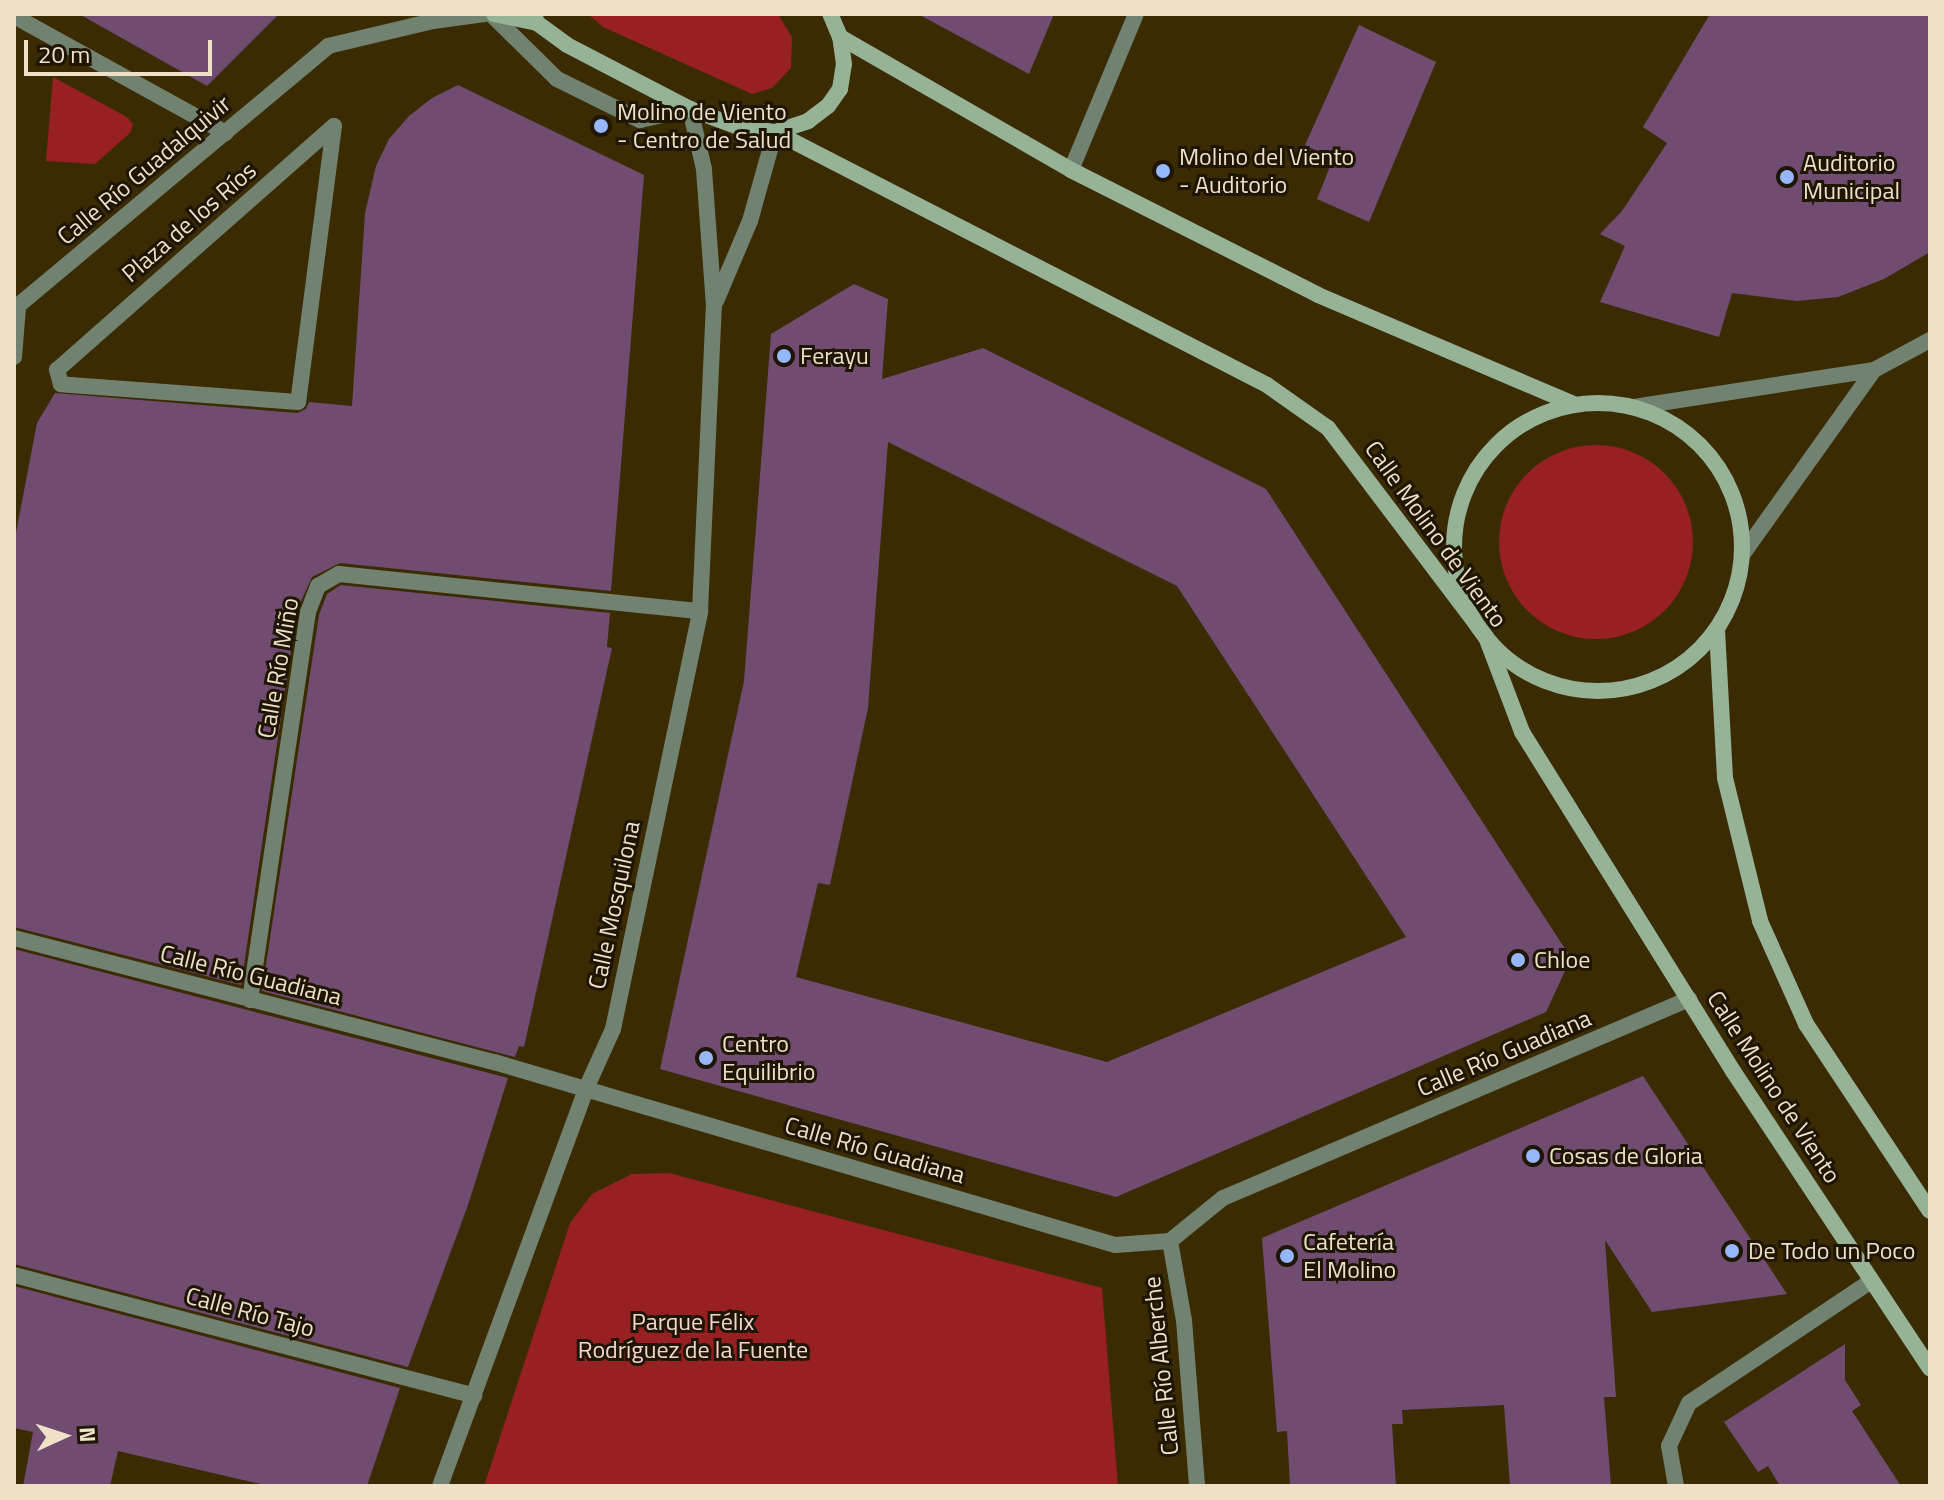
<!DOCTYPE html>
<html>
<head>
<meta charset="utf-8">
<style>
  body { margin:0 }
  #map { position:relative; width:1944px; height:1500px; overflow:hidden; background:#3b2b03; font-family:"Titillium Web",sans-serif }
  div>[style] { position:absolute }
  .green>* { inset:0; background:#962022 }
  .round { border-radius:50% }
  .building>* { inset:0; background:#704c71 }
  .lane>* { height:16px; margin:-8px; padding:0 8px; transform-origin:8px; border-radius:8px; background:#718271 }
  .street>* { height:16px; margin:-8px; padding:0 8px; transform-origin:8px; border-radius:8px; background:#718271 }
  .secondary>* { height:16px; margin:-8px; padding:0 8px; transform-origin:8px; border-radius:8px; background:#96b297 }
  .secondary>.ring { margin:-8px; padding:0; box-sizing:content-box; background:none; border:16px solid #96b297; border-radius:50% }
  .dots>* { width:22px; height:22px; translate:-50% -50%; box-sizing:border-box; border:4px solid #1e1502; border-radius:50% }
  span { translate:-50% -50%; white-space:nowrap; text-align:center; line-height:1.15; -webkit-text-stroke:6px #1e1502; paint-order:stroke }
  .poi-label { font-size:24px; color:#eee1c7 }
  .left { translate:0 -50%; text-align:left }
  .street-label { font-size:24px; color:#eee1c7 }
  .park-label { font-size:24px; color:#f6d4d1 }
  .frame { position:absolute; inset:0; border:16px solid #eee1c7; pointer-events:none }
  .north { position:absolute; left:24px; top:1396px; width:80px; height:80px; -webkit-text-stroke:6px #1e1502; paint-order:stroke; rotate:87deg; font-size:22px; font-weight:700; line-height:32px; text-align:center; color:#eee1c7 }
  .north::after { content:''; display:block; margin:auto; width:28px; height:36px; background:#eee1c7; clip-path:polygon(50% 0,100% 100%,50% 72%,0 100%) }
  .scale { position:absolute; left:24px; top:40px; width:188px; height:36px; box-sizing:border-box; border:4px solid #eee1c7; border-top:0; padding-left:10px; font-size:24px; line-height:28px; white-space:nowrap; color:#eee1c7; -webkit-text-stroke:6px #1e1502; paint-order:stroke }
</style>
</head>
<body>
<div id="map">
  <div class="green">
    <i style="clip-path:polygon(588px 14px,778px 14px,792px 37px,791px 68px,772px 88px,752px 94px,603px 27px)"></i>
    <i style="clip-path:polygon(53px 77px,127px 117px,133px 124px,130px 133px,95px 164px,46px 161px)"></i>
    <i class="round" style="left:1499px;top:445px;width:194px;height:194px"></i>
    <i style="clip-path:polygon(669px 1173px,1102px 1288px,1118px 1486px,484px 1486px,570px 1223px,592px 1194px,632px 1174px)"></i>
  </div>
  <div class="building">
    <i style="clip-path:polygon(79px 14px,279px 14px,207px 86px)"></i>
    <i style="clip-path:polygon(918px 14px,1054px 14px,1029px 74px)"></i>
    <i style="clip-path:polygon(1710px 14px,1930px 14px,1930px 252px,1884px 279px,1838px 297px,1797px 301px,1732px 293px,1719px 337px,1600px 302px,1625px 246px,1600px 234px,1622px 211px,1667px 143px,1643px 127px)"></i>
    <i style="clip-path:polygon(1359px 25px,1436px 62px,1369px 222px,1317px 199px,1333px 159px,1305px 145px)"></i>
    <i style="clip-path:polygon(458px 85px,644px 175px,611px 591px,340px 563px,312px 577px,297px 610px,241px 985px,14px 927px,15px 538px,37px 423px,55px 393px,297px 413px,306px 409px,309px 402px,352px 406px,365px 213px,376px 166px,389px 139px,409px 116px,432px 98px)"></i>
    <i style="clip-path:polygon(evenodd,854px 284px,888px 299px,882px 379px,983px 348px,1266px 489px,1571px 958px,1546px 1012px,1116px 1197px,660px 1069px,744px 681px,771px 334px,854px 284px,888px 442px,1177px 586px,1406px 937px,1107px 1062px,796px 977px,818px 883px,830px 885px,868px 708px,888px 442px)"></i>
    <i style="clip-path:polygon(341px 585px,610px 613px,607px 647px,612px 648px,524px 1047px,519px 1046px,515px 1057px,262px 991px,319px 615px,327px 594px)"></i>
    <i style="clip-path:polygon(14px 949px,508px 1078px,468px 1205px,408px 1367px,14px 1264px)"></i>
    <i style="clip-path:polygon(1643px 1076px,1787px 1294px,1652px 1312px,1605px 1240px,1616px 1397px,1604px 1397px,1611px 1486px,1510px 1486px,1504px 1405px,1402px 1410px,1403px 1424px,1392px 1424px,1396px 1486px,1290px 1486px,1287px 1431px,1277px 1432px,1262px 1238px)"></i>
    <i style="clip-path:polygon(14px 1286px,400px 1388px,367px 1486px,269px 1486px,118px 1451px,110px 1486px,23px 1486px,33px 1432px,14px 1428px)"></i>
    <i style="clip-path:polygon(1845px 1344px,1845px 1380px,1861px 1405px,1852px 1411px,1901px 1486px,1780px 1486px,1768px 1466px,1758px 1472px,1724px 1422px)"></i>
  </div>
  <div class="lane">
    <i style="left:491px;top:14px;width:93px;rotate:44.6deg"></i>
    <i style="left:557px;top:79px;width:93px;rotate:26.3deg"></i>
    <i style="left:640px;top:120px;width:51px;rotate:-12.4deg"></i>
  </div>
  <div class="street">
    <i style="left:14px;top:16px;width:242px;rotate:28.9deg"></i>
    <i style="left:334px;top:126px;width:278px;rotate:97.4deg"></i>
    <i style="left:298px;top:402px;width:238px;rotate:-175.7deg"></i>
    <i style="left:61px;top:384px;width:15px;rotate:-106deg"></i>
    <i style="left:57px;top:370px;width:369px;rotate:-41.4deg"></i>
    <i style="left:1071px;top:170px;width:169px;rotate:-67.4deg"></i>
    <i style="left:716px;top:301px;width:87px;rotate:-67deg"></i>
    <i style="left:750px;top:221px;width:92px;rotate:-74.3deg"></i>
    <i style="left:14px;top:309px;width:410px;rotate:-39.9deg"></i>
    <i style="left:328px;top:46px;width:108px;rotate:-13.4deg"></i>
    <i style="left:433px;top:21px;width:52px;rotate:-7.7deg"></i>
    <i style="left:14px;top:357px;width:50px;rotate:-85.4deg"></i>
    <i style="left:1634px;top:407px;width:243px;rotate:-8.8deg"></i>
    <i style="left:1874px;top:370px;width:64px;rotate:-28.2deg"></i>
    <i style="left:1742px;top:555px;width:227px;rotate:-54.5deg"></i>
    <i style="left:14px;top:938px;width:496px;rotate:14.5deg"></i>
    <i style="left:494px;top:1062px;width:647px;rotate:16.42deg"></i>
    <i style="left:1115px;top:1245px;width:55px;rotate:-4.2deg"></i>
    <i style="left:1170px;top:1241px;width:68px;rotate:-39.1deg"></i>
    <i style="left:1223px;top:1198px;width:507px;rotate:-23.12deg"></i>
    <i style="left:250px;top:1000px;width:392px;rotate:-81.5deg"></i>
    <i style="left:308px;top:612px;width:28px;rotate:-69deg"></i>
    <i style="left:318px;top:586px;width:24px;rotate:-30deg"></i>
    <i style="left:339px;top:574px;width:363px;rotate:5.9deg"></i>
    <i style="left:1170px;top:1241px;width:80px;rotate:80deg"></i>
    <i style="left:1184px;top:1320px;width:167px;rotate:85.5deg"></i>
    <i style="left:14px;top:1275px;width:476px;rotate:14.7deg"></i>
    <i style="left:440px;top:1486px;width:421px;rotate:-69.8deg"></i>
    <i style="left:585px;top:1091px;width:68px;rotate:-65.7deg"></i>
    <i style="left:613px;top:1029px;width:427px;rotate:-78.2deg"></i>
    <i style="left:700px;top:611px;width:305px;rotate:-87.4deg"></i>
    <i style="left:714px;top:306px;width:137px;rotate:-94.2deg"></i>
    <i style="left:704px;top:169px;width:62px;rotate:-103.1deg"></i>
    <i style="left:1676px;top:1486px;width:41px;rotate:-99.9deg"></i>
    <i style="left:1669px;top:1446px;width:47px;rotate:-65.1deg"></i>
    <i style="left:1689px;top:1403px;width:219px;rotate:-33.8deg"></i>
  </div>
  <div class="secondary">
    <i style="left:494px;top:14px;width:44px;rotate:11.8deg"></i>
    <i style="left:534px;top:14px;width:9px;rotate:72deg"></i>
    <i style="left:537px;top:23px;width:37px;rotate:36deg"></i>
    <i style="left:567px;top:45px;width:139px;rotate:27.5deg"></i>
    <i style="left:690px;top:109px;width:49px;rotate:20.3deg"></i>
    <i style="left:736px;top:126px;width:39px;rotate:9deg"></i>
    <i style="left:775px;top:132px;width:35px;rotate:-18deg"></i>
    <i style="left:808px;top:121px;width:25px;rotate:-37deg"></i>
    <i style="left:828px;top:106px;width:21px;rotate:-55deg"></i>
    <i style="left:840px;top:89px;width:25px;rotate:-81deg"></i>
    <i style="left:844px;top:64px;width:27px;rotate:-98deg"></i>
    <i style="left:840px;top:37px;width:25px;rotate:-113deg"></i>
    <i style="left:840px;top:37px;width:267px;rotate:29.9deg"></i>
    <i style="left:1071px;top:170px;width:277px;rotate:26.8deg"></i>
    <i style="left:1318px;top:295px;width:277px;rotate:23.1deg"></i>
    <i style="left:775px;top:132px;width:553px;rotate:27.21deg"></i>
    <i style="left:1267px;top:385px;width:75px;rotate:35.2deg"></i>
    <i style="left:1328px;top:428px;width:262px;rotate:52.9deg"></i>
    <i style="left:1486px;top:637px;width:102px;rotate:69.2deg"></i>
    <i style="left:1522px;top:732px;width:399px;rotate:58.1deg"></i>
    <i style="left:1733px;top:1071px;width:357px;rotate:56.5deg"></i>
    <i class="ring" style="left:1454px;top:403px;width:272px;height:272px"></i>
    <i style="left:1717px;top:630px;width:148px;rotate:86.9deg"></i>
    <i style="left:1725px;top:778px;width:147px;rotate:76.2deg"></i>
    <i style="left:1760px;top:921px;width:113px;rotate:65.9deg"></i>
    <i style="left:1806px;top:1024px;width:224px;rotate:56.5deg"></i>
  </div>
  <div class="dots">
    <i style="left:601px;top:126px;background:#96b6fd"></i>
    <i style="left:1163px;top:171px;background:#96b6fd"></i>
    <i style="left:1787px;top:177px;background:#96b6fd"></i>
    <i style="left:784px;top:356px;background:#96b6fd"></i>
    <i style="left:1518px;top:960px;background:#96b6fd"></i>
    <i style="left:706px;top:1058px;background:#96b6fd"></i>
    <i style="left:1533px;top:1156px;background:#96b6fd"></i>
    <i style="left:1732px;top:1251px;background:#96b6fd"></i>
    <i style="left:1287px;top:1256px;background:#96b6fd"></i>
  </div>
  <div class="poi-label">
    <span class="left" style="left:617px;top:126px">Molino de Viento<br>- Centro de Salud</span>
    <span class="left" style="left:1179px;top:171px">Molino del Viento<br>- Auditorio</span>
    <span class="left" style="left:1803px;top:177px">Auditorio<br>Municipal</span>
    <span class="left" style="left:800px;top:356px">Ferayu</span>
    <span class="left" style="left:1534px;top:960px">Chloe</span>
    <span class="left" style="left:722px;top:1058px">Centro<br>Equilibrio</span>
    <span class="left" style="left:1549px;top:1156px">Cosas de Gloria</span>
    <span class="left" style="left:1303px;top:1256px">Cafetería<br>El Molino</span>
    <span class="left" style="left:1748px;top:1251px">De Todo un Poco</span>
  </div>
  <div class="street-label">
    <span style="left:144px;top:170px;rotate:-40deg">Calle Río Guadalquivir</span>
    <span style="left:189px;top:222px;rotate:-41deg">Plaza de los Ríos</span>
    <span style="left:1436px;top:534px;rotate:54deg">Calle Molino de Viento</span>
    <span style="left:278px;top:668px;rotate:-80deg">Calle Río Miño</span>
    <span style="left:614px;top:905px;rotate:-78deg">Calle Mosquilona</span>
    <span style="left:251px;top:975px;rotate:14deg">Calle Río Guadiana</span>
    <span style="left:1504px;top:1053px;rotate:-23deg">Calle Río Guadiana</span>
    <span style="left:1774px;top:1087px;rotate:57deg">Calle Molino de Viento</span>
    <span style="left:875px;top:1150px;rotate:16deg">Calle Río Guadiana</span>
    <span style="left:250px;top:1312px;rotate:15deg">Calle Río Tajo</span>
    <span style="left:1161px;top:1366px;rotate:-96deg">Calle Río Alberche</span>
  </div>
  <div class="park-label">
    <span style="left:693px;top:1336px">Parque Félix<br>Rodríguez de la Fuente</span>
  </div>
  <div class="frame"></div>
  <div class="north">N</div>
  <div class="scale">20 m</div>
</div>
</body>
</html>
